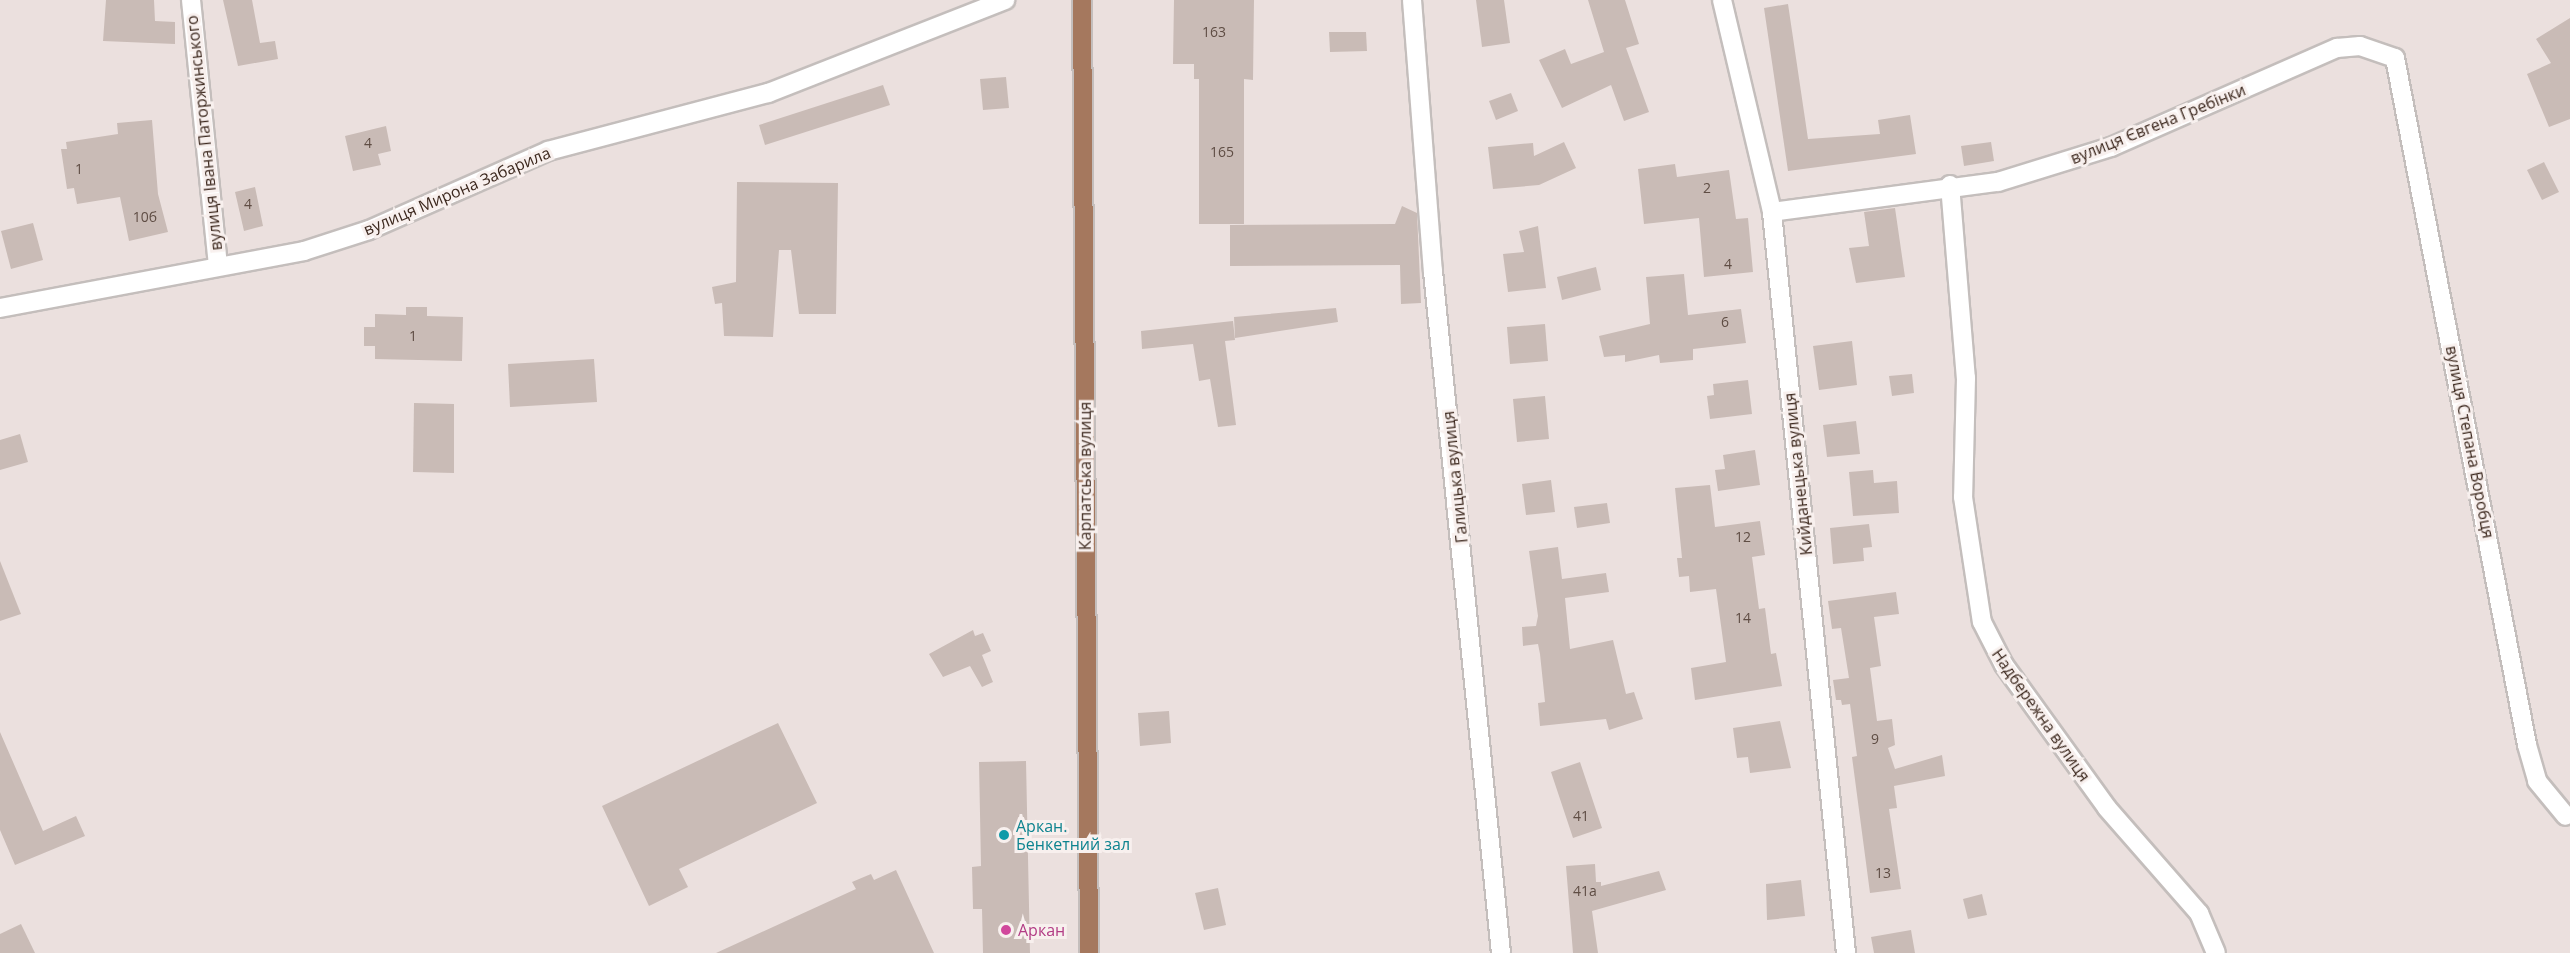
<!DOCTYPE html>
<html>
<head>
<meta charset="utf-8">
<style>
  body { margin:0 }
  #map { position:relative; width:2570px; height:953px; overflow:hidden; background:#ebe0de; font-family:"Open Sans",sans-serif }
  div>[style] { position:absolute }
  .building>* { inset:0; background:#c9bbb6 }
  .roads { filter:drop-shadow(2px 0 #c4bebc) drop-shadow(-2px 0 #c4bebc) drop-shadow(0 2px #c4bebc) drop-shadow(0 -2px #c4bebc) }
  .minor>* { height:18px; margin:-9px; padding:0 9px; transform-origin:9px; border-radius:9px; background:#fff }
  .major>* { height:18px; margin:-9px; padding:0 9px; transform-origin:9px; border-radius:9px; background:#a5785e }
  .dots>* { width:16px; height:16px; translate:-50% -50%; box-sizing:border-box; border:3px solid #f8f0ee; border-radius:50% }
  span { translate:-50% -50%; white-space:nowrap; text-align:center; line-height:1.15; -webkit-text-stroke:6px #f8f0ee; paint-order:stroke }
  .number-label { font-size:14px; color:#5f4d44 }
  .number-label span { -webkit-text-stroke-width:0 }
  .street-label { font-size:16px; color:#3c281e }
  .culture-label { font-size:16px; color:#0d838f }
  .left { translate:0 -50%; text-align:left }
  .hotel-label { font-size:16px; color:#b23c85 }
</style>
</head>
<body>
<div id="map">
  <div class="building">
    <i style="clip-path:polygon(106px 0,154px 0,155px 21px,175px 22px,175px 44px,103px 41px)"></i>
    <i style="clip-path:polygon(223px 0,252px 0,260px 43px,275px 41px,278px 59px,238px 66px)"></i>
    <i style="clip-path:polygon(1174px 0,1254px 0,1253px 80px,1244px 79px,1244px 224px,1199px 224px,1199px 79px,1194px 79px,1194px 64px,1173px 64px)"></i>
    <i style="clip-path:polygon(1476px 0,1504px 0,1510px 43px,1482px 47px)"></i>
    <i style="clip-path:polygon(1588px 0,1625px 0,1639px 44px,1626px 48px,1649px 112px,1624px 121px,1611px 85px,1562px 108px,1539px 60px,1565px 49px,1571px 64px,1604px 52px)"></i>
    <i style="clip-path:polygon(1788px 4px,1808px 139px,1880px 134px,1878px 120px,1910px 115px,1916px 154px,1788px 171px,1764px 8px)"></i>
    <i style="clip-path:polygon(2570px 18px,2570px 119px,2549px 127px,2527px 74px,2551px 63px,2536px 39px)"></i>
    <i style="clip-path:polygon(1329px 32px,1366px 32px,1367px 51px,1330px 52px)"></i>
    <i style="clip-path:polygon(1006px 77px,1009px 108px,983px 110px,980px 79px)"></i>
    <i style="clip-path:polygon(883px 85px,890px 105px,765px 145px,759px 125px)"></i>
    <i style="clip-path:polygon(1511px 93px,1518px 111px,1496px 120px,1489px 101px)"></i>
    <i style="clip-path:polygon(152px 120px,158px 194px,168px 232px,129px 241px,120px 197px,77px 204px,74px 188px,67px 189px,61px 149px,67px 149px,66px 142px,118px 134px,117px 123px)"></i>
    <i style="clip-path:polygon(386px 126px,391px 151px,378px 154px,381px 165px,353px 171px,345px 136px)"></i>
    <i style="clip-path:polygon(1564px 142px,1576px 168px,1539px 185px,1493px 189px,1488px 147px,1533px 143px,1534px 156px)"></i>
    <i style="clip-path:polygon(1991px 142px,1994px 161px,1964px 166px,1961px 146px)"></i>
    <i style="clip-path:polygon(2544px 162px,2559px 192px,2542px 200px,2527px 170px)"></i>
    <i style="clip-path:polygon(1675px 164px,1677px 177px,1729px 170px,1736px 219px,1748px 218px,1753px 272px,1704px 277px,1699px 218px,1644px 224px,1638px 169px)"></i>
    <i style="clip-path:polygon(737px 182px,838px 183px,836px 314px,799px 314px,791px 250px,779px 250px,773px 337px,724px 336px,722px 303px,715px 304px,712px 287px,736px 282px)"></i>
    <i style="clip-path:polygon(255px 187px,263px 226px,244px 231px,235px 192px)"></i>
    <i style="clip-path:polygon(1402px 206px,1417px 213px,1421px 303px,1401px 304px,1400px 265px,1230px 266px,1230px 225px,1395px 224px)"></i>
    <i style="clip-path:polygon(1895px 208px,1905px 277px,1856px 283px,1849px 248px,1869px 246px,1864px 212px)"></i>
    <i style="clip-path:polygon(33px 223px,43px 260px,11px 269px,1px 231px)"></i>
    <i style="clip-path:polygon(1538px 226px,1546px 288px,1508px 292px,1503px 254px,1524px 252px,1519px 231px)"></i>
    <i style="clip-path:polygon(1596px 267px,1601px 290px,1562px 300px,1557px 277px)"></i>
    <i style="clip-path:polygon(1684px 274px,1688px 315px,1741px 309px,1746px 343px,1693px 349px,1693px 360px,1660px 363px,1659px 355px,1625px 362px,1625px 355px,1604px 357px,1599px 336px,1650px 324px,1646px 277px)"></i>
    <i style="clip-path:polygon(406px 307px,427px 307px,427px 316px,463px 317px,462px 361px,375px 359px,375px 346px,364px 346px,364px 327px,375px 327px,375px 314px,406px 315px)"></i>
    <i style="clip-path:polygon(1336px 308px,1338px 322px,1235px 338px,1234px 317px)"></i>
    <i style="clip-path:polygon(1233px 321px,1235px 340px,1225px 341px,1236px 425px,1218px 427px,1210px 379px,1199px 381px,1193px 344px,1142px 349px,1141px 331px)"></i>
    <i style="clip-path:polygon(1545px 324px,1548px 361px,1510px 364px,1507px 327px)"></i>
    <i style="clip-path:polygon(1852px 341px,1857px 385px,1819px 390px,1813px 346px)"></i>
    <i style="clip-path:polygon(594px 359px,597px 402px,510px 407px,508px 364px)"></i>
    <i style="clip-path:polygon(1912px 374px,1914px 393px,1892px 396px,1889px 376px)"></i>
    <i style="clip-path:polygon(1748px 380px,1752px 414px,1710px 419px,1707px 396px,1714px 395px,1713px 384px)"></i>
    <i style="clip-path:polygon(1545px 396px,1549px 439px,1517px 442px,1513px 399px)"></i>
    <i style="clip-path:polygon(414px 403px,454px 404px,454px 473px,413px 472px)"></i>
    <i style="clip-path:polygon(1856px 421px,1860px 454px,1827px 457px,1823px 425px)"></i>
    <i style="clip-path:polygon(20px 434px,28px 462px,0 470px,0 440px)"></i>
    <i style="clip-path:polygon(1755px 450px,1760px 485px,1718px 491px,1715px 470px,1725px 469px,1723px 455px)"></i>
    <i style="clip-path:polygon(1873px 470px,1874px 483px,1897px 481px,1899px 513px,1853px 516px,1849px 472px)"></i>
    <i style="clip-path:polygon(1551px 480px,1555px 512px,1526px 515px,1522px 484px)"></i>
    <i style="clip-path:polygon(1710px 485px,1715px 527px,1760px 521px,1765px 555px,1752px 557px,1759px 609px,1765px 608px,1771px 654px,1776px 653px,1782px 686px,1695px 700px,1691px 668px,1726px 662px,1716px 589px,1690px 592px,1689px 576px,1679px 577px,1677px 558px,1682px 558px,1675px 488px)"></i>
    <i style="clip-path:polygon(1607px 503px,1610px 523px,1577px 528px,1574px 507px)"></i>
    <i style="clip-path:polygon(1869px 524px,1872px 547px,1863px 548px,1864px 561px,1833px 564px,1830px 528px)"></i>
    <i style="clip-path:polygon(1558px 547px,1562px 579px,1606px 573px,1609px 592px,1565px 598px,1570px 649px,1613px 640px,1626px 694px,1634px 692px,1643px 719px,1609px 730px,1606px 719px,1540px 726px,1538px 703px,1545px 702px,1540px 654px,1538px 644px,1523px 646px,1522px 627px,1536px 626px,1538px 616px,1529px 551px)"></i>
    <i style="clip-path:polygon(0 561px,21px 614px,0 621px)"></i>
    <i style="clip-path:polygon(1896px 592px,1899px 614px,1874px 617px,1881px 666px,1870px 668px,1877px 721px,1892px 719px,1895px 745px,1888px 748px,1895px 769px,1942px 755px,1945px 776px,1894px 786px,1897px 808px,1889px 809px,1901px 889px,1870px 893px,1852px 757px,1857px 756px,1850px 704px,1842px 705px,1841px 700px,1836px 700px,1833px 680px,1849px 678px,1841px 628px,1832px 629px,1828px 601px)"></i>
    <i style="clip-path:polygon(973px 630px,975px 636px,983px 633px,991px 651px,982px 655px,993px 682px,982px 687px,970px 666px,943px 677px,929px 654px)"></i>
    <i style="clip-path:polygon(1169px 711px,1171px 743px,1140px 746px,1138px 713px)"></i>
    <i style="clip-path:polygon(1780px 721px,1791px 768px,1750px 773px,1748px 757px,1737px 758px,1733px 728px)"></i>
    <i style="clip-path:polygon(778px 723px,817px 803px,679px 869px,688px 887px,649px 906px,602px 806px)"></i>
    <i style="clip-path:polygon(0 732px,43px 831px,76px 816px,85px 836px,15px 865px,0 830px)"></i>
    <i style="clip-path:polygon(1026px 761px,1030px 953px,983px 953px,982px 909px,973px 909px,972px 867px,981px 866px,979px 762px)"></i>
    <i style="clip-path:polygon(1580px 762px,1602px 828px,1573px 838px,1551px 772px)"></i>
    <i style="clip-path:polygon(1595px 864px,1596px 882px,1601px 882px,1601px 886px,1659px 871px,1666px 890px,1592px 911px,1598px 953px,1573px 953px,1566px 866px)"></i>
    <i style="clip-path:polygon(896px 870px,934px 953px,716px 953px,856px 889px,852px 882px,871px 874px,874px 880px)"></i>
    <i style="clip-path:polygon(1801px 880px,1805px 916px,1767px 920px,1766px 884px)"></i>
    <i style="clip-path:polygon(1218px 888px,1226px 925px,1204px 930px,1195px 893px)"></i>
    <i style="clip-path:polygon(1982px 894px,1987px 915px,1968px 919px,1963px 899px)"></i>
    <i style="clip-path:polygon(21px 924px,35px 953px,0 953px,0 934px)"></i>
    <i style="clip-path:polygon(1911px 930px,1915px 953px,1874px 953px,1871px 937px)"></i>
  </div>
  <div class="roads">
    <div class="minor">
      <i style="left:191px;top:0;width:267px;rotate:84.2deg"></i>
      <i style="left:1412px;top:0;width:272px;rotate:85.6deg"></i>
      <i style="left:1433px;top:271px;width:685px;rotate:84.31deg"></i>
      <i style="left:1722px;top:0;width:218px;rotate:76.7deg"></i>
      <i style="left:1772px;top:212px;width:745px;rotate:84.3deg"></i>
      <i style="left:1950px;top:185px;width:194px;rotate:85.3deg"></i>
      <i style="left:1966px;top:378px;width:119px;rotate:91.4deg"></i>
      <i style="left:1963px;top:497px;width:126px;rotate:81.4deg"></i>
      <i style="left:1982px;top:622px;width:48px;rotate:62.9deg"></i>
      <i style="left:2004px;top:665px;width:176px;rotate:54.2deg"></i>
      <i style="left:2107px;top:808px;width:140px;rotate:48.8deg"></i>
      <i style="left:2199px;top:913px;width:43px;rotate:67deg"></i>
      <i style="left:1772px;top:212px;width:228px;rotate:-7.6deg"></i>
      <i style="left:1998px;top:182px;width:118px;rotate:-17.2deg"></i>
      <i style="left:2111px;top:147px;width:247px;rotate:-23.7deg"></i>
      <i style="left:2337px;top:48px;width:23px;rotate:-5deg"></i>
      <i style="left:2360px;top:46px;width:37px;rotate:19deg"></i>
      <i style="left:2395px;top:58px;width:700px;rotate:79.12deg"></i>
      <i style="left:2527px;top:745px;width:37px;rotate:74deg"></i>
      <i style="left:2537px;top:781px;width:45px;rotate:50.4deg"></i>
      <i style="left:0;top:308px;width:309px;rotate:-10.6deg"></i>
      <i style="left:304px;top:251px;width:68px;rotate:-17.9deg"></i>
      <i style="left:369px;top:230px;width:196px;rotate:-23.8deg"></i>
      <i style="left:548px;top:151px;width:228px;rotate:-14.8deg"></i>
      <i style="left:768px;top:93px;width:255px;rotate:-21.4deg"></i>
    </div>
    <div class="major">
      <i style="left:1082px;top:0;width:953px;rotate:89.58deg"></i>
    </div>
  </div>
  <div class="dots">
    <i style="left:1004px;top:835px;background:#0f9aa8"></i>
    <i style="left:1006px;top:930px;background:#d1479c"></i>
  </div>
  <div class="number-label">
    <span style="left:1214px;top:32px">163</span>
    <span style="left:368px;top:143px">4</span>
    <span style="left:1222px;top:152px">165</span>
    <span style="left:79px;top:169px">1</span>
    <span style="left:1707px;top:188px">2</span>
    <span style="left:248px;top:204px">4</span>
    <span style="left:145px;top:217px">10б</span>
    <span style="left:1728px;top:264px">4</span>
    <span style="left:1725px;top:322px">6</span>
    <span style="left:413px;top:336px">1</span>
    <span style="left:1743px;top:537px">12</span>
    <span style="left:1743px;top:618px">14</span>
    <span style="left:1875px;top:739px">9</span>
    <span style="left:1581px;top:816px">41</span>
    <span style="left:1883px;top:873px">13</span>
    <span style="left:1585px;top:891px">41а</span>
  </div>
  <div class="street-label">
    <span style="left:2158px;top:124px;rotate:-22deg">вулиця Євгена Гребінки</span>
    <span style="left:204px;top:133px;rotate:-96deg">вулиця Івана Паторжинського</span>
    <span style="left:457px;top:191px;rotate:-23deg">вулиця Мирона Забарила</span>
    <span style="left:2470px;top:442px;rotate:79deg">вулиця Степана Воробця</span>
    <span style="left:1798px;top:474px;rotate:-96deg">Кийданецька вулиця</span>
    <span style="left:1085px;top:476px;rotate:-90deg">Карпатська вулиця</span>
    <span style="left:1455px;top:477px;rotate:-96deg">Галицька вулиця</span>
    <span style="left:2041px;top:715px;rotate:55deg">Надбережна вулиця</span>
  </div>
  <div class="culture-label">
    <span class="left" style="left:1016px;top:835px">Аркан.<br>Бенкетний зал</span>
  </div>
  <div class="hotel-label">
    <span class="left" style="left:1018px;top:930px">Аркан</span>
  </div>
</div>
</body>
</html>
